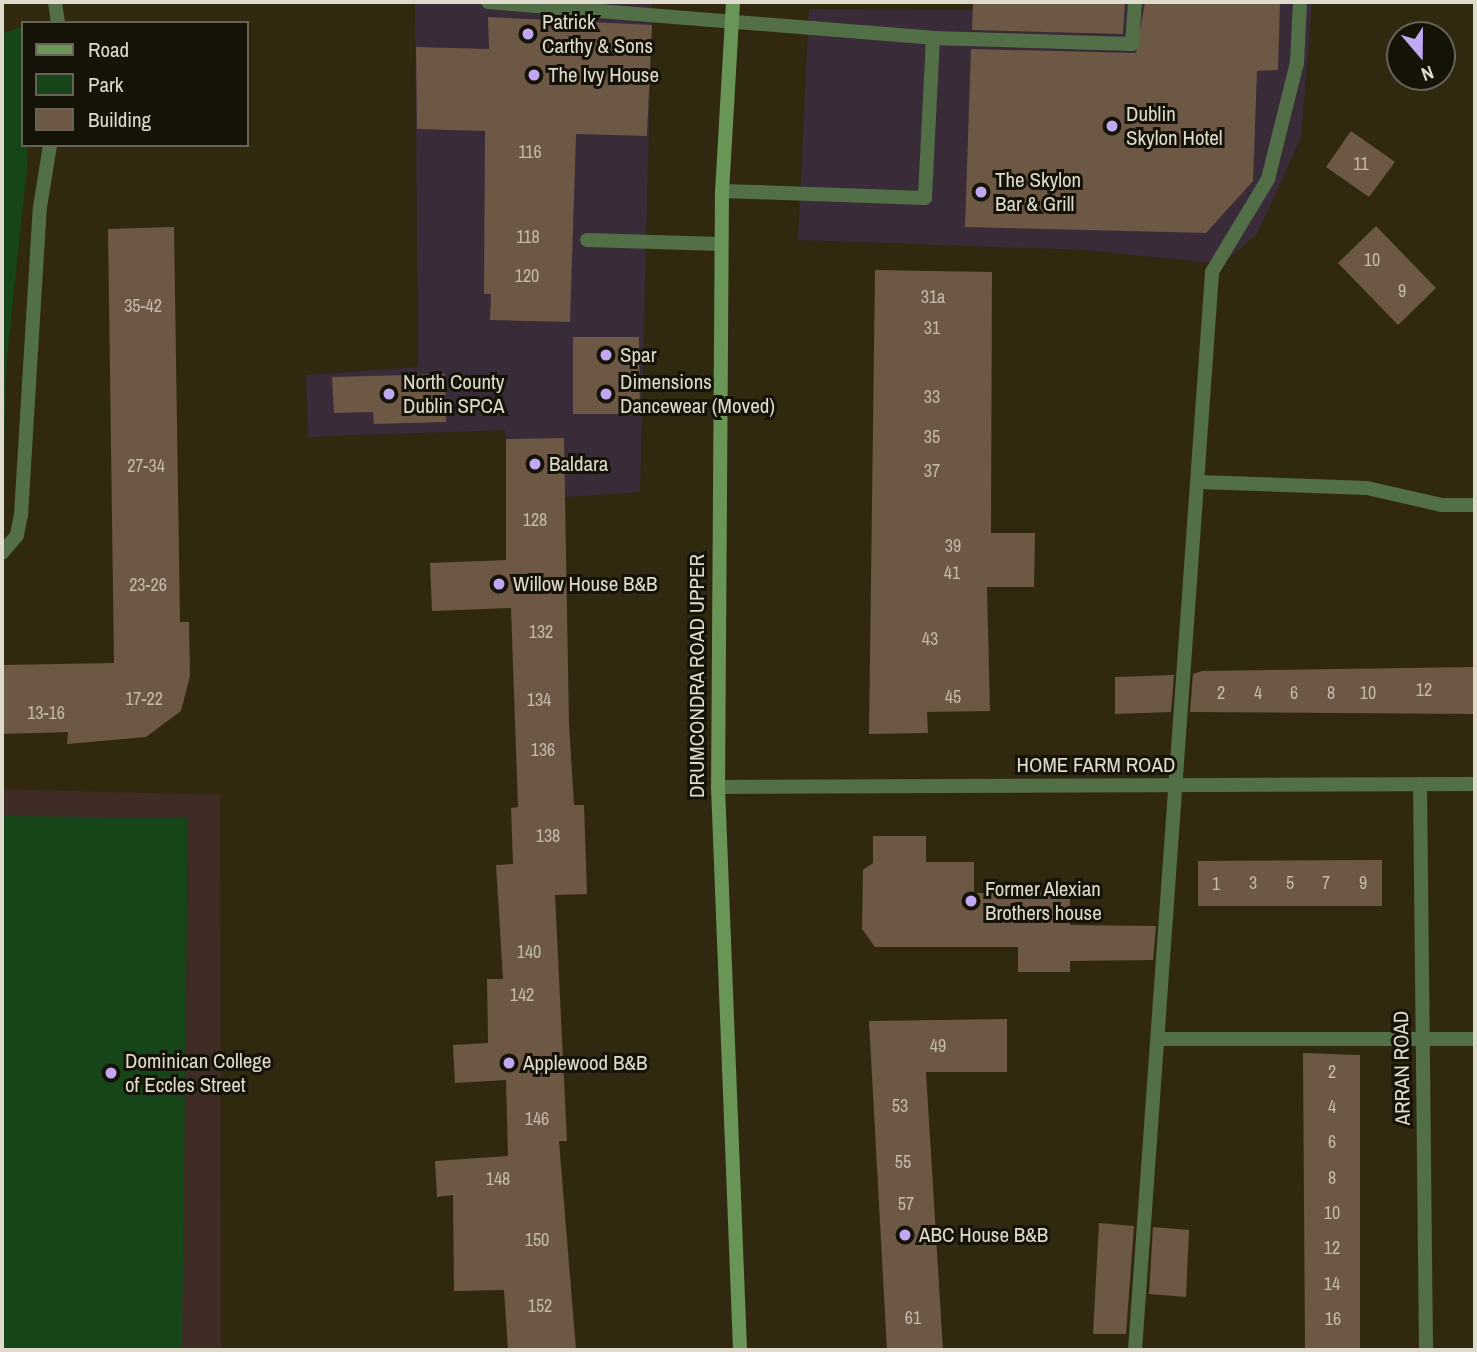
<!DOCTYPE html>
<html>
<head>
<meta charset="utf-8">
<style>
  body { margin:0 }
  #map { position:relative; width:1477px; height:1352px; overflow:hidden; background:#302910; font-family:"Archivo Narrow",sans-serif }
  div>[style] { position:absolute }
  .commercial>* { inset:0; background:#392b38 }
  .education>* { inset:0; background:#3e2c25 }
  .green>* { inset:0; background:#154518 }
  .building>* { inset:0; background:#6d5745 }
  .service>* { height:14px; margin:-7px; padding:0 7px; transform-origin:7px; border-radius:7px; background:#536f48 }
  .minor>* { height:14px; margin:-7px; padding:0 7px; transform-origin:7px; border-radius:7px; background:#536f48 }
  .tertiary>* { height:14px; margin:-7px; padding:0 7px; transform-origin:7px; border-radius:7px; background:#536f48 }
  .secondary>* { height:14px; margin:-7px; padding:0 7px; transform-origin:7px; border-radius:7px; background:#699657 }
  .dots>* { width:19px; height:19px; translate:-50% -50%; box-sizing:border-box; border:4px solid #151208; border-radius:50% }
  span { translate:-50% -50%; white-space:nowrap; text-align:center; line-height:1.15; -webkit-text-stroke:6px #151208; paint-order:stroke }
  .number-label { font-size:18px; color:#c2baaa }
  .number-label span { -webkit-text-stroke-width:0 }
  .poi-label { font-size:21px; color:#dfdbcc }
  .left { translate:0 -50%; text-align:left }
  .street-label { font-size:21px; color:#dfdbcc }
  .frame { position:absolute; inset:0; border:4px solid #dfdbcc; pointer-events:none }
  .legend { position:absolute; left:21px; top:21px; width:228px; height:126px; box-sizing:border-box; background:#151208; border:2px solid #666256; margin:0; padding:9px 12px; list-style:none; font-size:21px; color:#dfdbcc }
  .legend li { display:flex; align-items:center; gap:14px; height:35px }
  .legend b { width:35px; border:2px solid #666256 }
  .north { position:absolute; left:1386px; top:21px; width:70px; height:70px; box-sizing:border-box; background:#151208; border:2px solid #666256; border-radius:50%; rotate:160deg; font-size:19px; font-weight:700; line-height:28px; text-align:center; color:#dfdbcc }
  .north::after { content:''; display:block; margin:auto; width:24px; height:32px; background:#c2a8f3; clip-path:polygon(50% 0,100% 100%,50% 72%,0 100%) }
</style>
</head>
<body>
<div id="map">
  <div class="commercial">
    <i style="clip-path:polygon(415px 2px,652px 2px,640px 492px,509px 501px,505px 430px,308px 437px,306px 375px,418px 367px)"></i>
    <i style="clip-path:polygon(1112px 2px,1312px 2px,1301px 138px,1257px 234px,1222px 264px,1084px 250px,798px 240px,809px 9px,1111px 11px)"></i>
  </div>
  <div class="education">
    <i style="clip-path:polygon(2px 789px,220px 795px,221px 1350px,2px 1350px)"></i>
  </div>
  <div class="green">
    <i style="clip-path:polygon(23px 26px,28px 158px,7px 358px,2px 508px,2px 34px)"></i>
    <i style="clip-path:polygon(2px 816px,188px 818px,182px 1350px,2px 1350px)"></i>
  </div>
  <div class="building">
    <i style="clip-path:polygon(973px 2px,1125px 2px,1123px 34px,972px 30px)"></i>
    <i style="clip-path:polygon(1145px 2px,1280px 2px,1278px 70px,1257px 71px,1253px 181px,1206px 233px,965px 227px,971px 49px,1136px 53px)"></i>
    <i style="clip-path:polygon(488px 17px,652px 25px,647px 136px,576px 134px,570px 322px,490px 320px,491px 294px,484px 294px,485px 131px,417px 129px,416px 47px,489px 49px)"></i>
    <i style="clip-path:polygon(1351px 131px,1395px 162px,1369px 197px,1326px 167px)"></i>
    <i style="clip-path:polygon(1376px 226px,1436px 288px,1398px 325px,1338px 263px)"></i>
    <i style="clip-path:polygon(174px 227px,180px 622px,189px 622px,190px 676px,181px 711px,146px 737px,67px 744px,68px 732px,2px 734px,2px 665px,114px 663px,108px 229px)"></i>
    <i style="clip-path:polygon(875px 270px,992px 272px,991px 533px,1035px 533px,1034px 587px,987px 587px,990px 711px,927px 712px,928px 733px,869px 734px)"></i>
    <i style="clip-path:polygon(573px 337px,639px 337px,640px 414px,573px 414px)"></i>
    <i style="clip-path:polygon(445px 374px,446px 422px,374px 424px,373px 412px,334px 413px,332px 377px)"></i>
    <i style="clip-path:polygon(564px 438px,569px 724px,574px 805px,584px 805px,587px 894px,555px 895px,567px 1141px,559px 1141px,576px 1350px,508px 1350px,504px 1290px,454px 1291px,453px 1195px,437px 1197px,435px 1161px,508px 1156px,506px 1080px,455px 1083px,453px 1045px,488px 1043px,487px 979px,503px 979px,496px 865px,513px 864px,511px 808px,518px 807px,511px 608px,432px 611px,430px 563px,506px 560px,506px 439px)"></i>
    <i style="clip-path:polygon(1475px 667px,1475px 714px,1190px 712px,1193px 674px,1202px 671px)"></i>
    <i style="clip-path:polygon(1174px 675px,1171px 712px,1115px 714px,1115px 677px)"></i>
    <i style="clip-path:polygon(873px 836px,926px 836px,926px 862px,974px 862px,974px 893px,1070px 893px,1070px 925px,1156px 926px,1153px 960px,1070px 961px,1070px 972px,1018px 972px,1018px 947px,875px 947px,862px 929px,863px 870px,873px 863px)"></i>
    <i style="clip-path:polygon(1382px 860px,1382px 906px,1198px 906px,1198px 861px)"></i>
    <i style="clip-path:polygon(1007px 1019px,1007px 1072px,926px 1072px,943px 1350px,887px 1350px,869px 1021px)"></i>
    <i style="clip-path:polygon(1303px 1053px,1360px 1055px,1360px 1350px,1305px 1350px)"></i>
    <i style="clip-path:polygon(1099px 1223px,1134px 1226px,1126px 1334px,1093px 1334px)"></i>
    <i style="clip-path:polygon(1153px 1227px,1189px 1230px,1186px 1297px,1149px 1294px)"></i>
  </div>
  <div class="service">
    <i style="left:488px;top:2px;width:446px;rotate:4.6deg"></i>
    <i style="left:933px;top:38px;width:160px;rotate:92.9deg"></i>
    <i style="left:925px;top:198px;width:203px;rotate:-178deg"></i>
    <i style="left:933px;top:38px;width:199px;rotate:1.7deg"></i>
    <i style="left:1132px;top:44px;width:42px;rotate:-85.9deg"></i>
    <i style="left:587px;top:240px;width:134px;rotate:1.7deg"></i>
    <i style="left:1198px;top:482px;width:169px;rotate:2deg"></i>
    <i style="left:1367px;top:488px;width:77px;rotate:12.8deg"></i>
    <i style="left:1442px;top:505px;width:33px"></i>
    <i style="left:1160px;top:1039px;width:315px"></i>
    <i style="left:1135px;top:1350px;width:1081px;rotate:-85.91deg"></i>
    <i style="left:1212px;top:272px;width:109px;rotate:-58.9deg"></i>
    <i style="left:1268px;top:179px;width:120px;rotate:-76deg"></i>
    <i style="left:1297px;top:63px;width:61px;rotate:-87.2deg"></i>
  </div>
  <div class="minor">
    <i style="left:55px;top:2px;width:21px;rotate:82deg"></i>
    <i style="left:2px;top:553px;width:23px;rotate:-50deg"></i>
    <i style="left:17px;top:535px;width:20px;rotate:-79deg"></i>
    <i style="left:21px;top:515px;width:309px;rotate:-86.5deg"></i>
    <i style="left:40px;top:207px;width:63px;rotate:-80.8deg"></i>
    <i style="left:1420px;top:784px;width:566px;rotate:89.39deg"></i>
  </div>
  <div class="tertiary">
    <i style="left:718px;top:787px;width:757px;rotate:-0.23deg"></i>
  </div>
  <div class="secondary">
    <i style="left:733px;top:2px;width:189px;rotate:93.3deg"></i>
    <i style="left:722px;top:191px;width:596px;rotate:90.38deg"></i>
    <i style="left:718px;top:787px;width:563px;rotate:87.76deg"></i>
  </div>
  <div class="dots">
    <i style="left:528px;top:34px;background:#c2a8f3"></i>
    <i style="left:534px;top:75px;background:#c2a8f3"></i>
    <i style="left:1112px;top:126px;background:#c2a8f3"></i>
    <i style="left:981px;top:192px;background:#c2a8f3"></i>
    <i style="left:606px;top:355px;background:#c2a8f3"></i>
    <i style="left:389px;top:394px;background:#c2a8f3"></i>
    <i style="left:606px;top:394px;background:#c2a8f3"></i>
    <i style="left:535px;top:464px;background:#c2a8f3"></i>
    <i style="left:499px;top:584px;background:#c2a8f3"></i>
    <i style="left:971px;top:901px;background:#c2a8f3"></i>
    <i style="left:509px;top:1063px;background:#c2a8f3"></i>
    <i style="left:111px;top:1073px;background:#c2a8f3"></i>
    <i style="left:905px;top:1235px;background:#c2a8f3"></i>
  </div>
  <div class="number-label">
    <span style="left:530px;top:152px">116</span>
    <span style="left:1361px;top:164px">11</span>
    <span style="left:528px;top:237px">118</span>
    <span style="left:1372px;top:260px">10</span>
    <span style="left:527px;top:276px">120</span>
    <span style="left:1402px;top:291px">9</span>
    <span style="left:933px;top:297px">31a</span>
    <span style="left:143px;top:306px">35-42</span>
    <span style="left:932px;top:328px">31</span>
    <span style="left:932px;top:397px">33</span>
    <span style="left:932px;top:437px">35</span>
    <span style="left:146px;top:466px">27-34</span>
    <span style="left:932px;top:471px">37</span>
    <span style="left:535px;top:520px">128</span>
    <span style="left:953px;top:546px">39</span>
    <span style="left:952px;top:573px">41</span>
    <span style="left:148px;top:585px">23-26</span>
    <span style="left:541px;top:632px">132</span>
    <span style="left:930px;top:639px">43</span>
    <span style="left:1424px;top:690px">12</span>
    <span style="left:1221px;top:693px">2</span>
    <span style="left:1258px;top:693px">4</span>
    <span style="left:1294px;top:693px">6</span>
    <span style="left:1331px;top:693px">8</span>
    <span style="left:1368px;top:693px">10</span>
    <span style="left:953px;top:697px">45</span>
    <span style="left:144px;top:699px">17-22</span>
    <span style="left:539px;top:700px">134</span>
    <span style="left:46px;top:713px">13-16</span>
    <span style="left:543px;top:750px">136</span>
    <span style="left:548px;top:836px">138</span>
    <span style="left:1253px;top:883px">3</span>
    <span style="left:1290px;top:883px">5</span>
    <span style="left:1326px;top:883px">7</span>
    <span style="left:1363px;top:883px">9</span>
    <span style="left:1216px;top:884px">1</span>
    <span style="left:529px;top:952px">140</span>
    <span style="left:522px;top:995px">142</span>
    <span style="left:938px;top:1046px">49</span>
    <span style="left:1332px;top:1072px">2</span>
    <span style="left:900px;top:1106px">53</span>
    <span style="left:1332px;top:1107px">4</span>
    <span style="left:537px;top:1119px">146</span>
    <span style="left:1332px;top:1142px">6</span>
    <span style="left:903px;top:1162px">55</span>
    <span style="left:1332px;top:1178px">8</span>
    <span style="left:498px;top:1179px">148</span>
    <span style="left:906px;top:1204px">57</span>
    <span style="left:1332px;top:1213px">10</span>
    <span style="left:537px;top:1240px">150</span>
    <span style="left:1332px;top:1248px">12</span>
    <span style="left:1332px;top:1284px">14</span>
    <span style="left:540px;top:1306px">152</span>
    <span style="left:913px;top:1318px">61</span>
    <span style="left:1333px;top:1319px">16</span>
  </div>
  <div class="poi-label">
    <span class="left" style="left:542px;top:34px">Patrick<br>Carthy &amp; Sons</span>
    <span class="left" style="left:548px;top:75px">The Ivy House</span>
    <span class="left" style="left:1126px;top:126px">Dublin<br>Skylon Hotel</span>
    <span class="left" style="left:995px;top:192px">The Skylon<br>Bar &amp; Grill</span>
    <span class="left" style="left:620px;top:355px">Spar</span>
    <span class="left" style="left:403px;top:394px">North County<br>Dublin SPCA</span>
    <span class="left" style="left:620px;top:394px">Dimensions<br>Dancewear (Moved)</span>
    <span class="left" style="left:549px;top:464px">Baldara</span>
    <span class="left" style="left:513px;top:584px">Willow House B&amp;B</span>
    <span class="left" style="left:985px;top:901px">Former Alexian<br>Brothers house</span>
    <span class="left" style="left:125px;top:1073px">Dominican College<br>of Eccles Street</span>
    <span class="left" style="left:523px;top:1063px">Applewood B&amp;B</span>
    <span class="left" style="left:919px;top:1235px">ABC House B&amp;B</span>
  </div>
  <div class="street-label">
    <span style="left:697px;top:676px;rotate:-90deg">DRUMCONDRA ROAD UPPER</span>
    <span style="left:1096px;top:765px">HOME FARM ROAD</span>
    <span style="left:1402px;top:1068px;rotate:-91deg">ARRAN ROAD</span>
  </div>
  <div class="frame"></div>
  <ul class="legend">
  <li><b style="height:9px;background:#699657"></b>Road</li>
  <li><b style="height:19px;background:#154518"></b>Park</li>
  <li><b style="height:19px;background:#6d5745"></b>Building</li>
  </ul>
  <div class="north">N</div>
</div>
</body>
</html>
